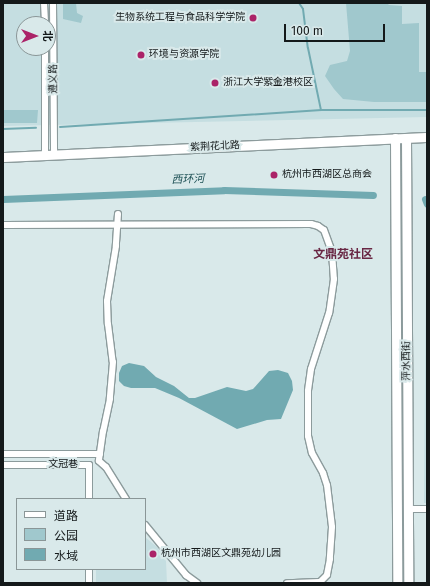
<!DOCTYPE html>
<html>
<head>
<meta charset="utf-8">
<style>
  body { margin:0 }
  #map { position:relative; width:430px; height:586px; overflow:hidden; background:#d9e9ea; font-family:"Fira Sans","Noto Sans SC",sans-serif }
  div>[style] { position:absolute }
  .built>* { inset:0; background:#c5dee1 }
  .green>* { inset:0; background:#a0c8cd }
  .water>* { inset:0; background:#71aab1 }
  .stream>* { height:2px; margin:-1px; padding:0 1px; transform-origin:1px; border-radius:1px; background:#71aab1 }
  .canal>* { height:7px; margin:-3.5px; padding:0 3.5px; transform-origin:3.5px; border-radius:3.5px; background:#71aab1 }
  .roads { filter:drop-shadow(1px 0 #8c9b9c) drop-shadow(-1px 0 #8c9b9c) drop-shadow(0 1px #8c9b9c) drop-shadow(0 -1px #8c9b9c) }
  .minor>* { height:6px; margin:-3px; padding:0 3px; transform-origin:3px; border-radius:3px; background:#fff }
  .secondary>* { height:9px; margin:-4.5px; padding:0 4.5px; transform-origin:4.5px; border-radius:4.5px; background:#fff }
  .dots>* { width:11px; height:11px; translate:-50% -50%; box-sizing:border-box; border:2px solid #d9e9ea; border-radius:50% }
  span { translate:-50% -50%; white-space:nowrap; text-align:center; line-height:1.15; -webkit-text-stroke:4px #d9e9ea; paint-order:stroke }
  .poi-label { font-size:10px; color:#14191a }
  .right { translate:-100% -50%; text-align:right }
  .left { translate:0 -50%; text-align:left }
  .street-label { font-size:10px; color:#14191a }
  .water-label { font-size:11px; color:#1e5156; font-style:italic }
  .quarter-label { font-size:12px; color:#692744; font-weight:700 }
  .frame { position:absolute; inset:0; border:4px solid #14191a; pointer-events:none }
  .legend { position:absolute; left:16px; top:498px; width:130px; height:72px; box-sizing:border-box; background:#d9e9ea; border:1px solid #8a9697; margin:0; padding:5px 7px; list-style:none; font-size:12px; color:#14191a }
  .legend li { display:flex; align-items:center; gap:8px; height:20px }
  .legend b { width:20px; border:1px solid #8a9697 }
  .north { position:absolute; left:16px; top:16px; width:40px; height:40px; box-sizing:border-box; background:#d9e9ea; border:1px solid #8a9697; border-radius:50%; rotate:90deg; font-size:11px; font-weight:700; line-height:16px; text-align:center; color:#14191a }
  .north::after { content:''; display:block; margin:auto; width:14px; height:18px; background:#ab2368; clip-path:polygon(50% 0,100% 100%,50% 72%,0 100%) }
  .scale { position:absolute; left:284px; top:24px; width:101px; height:18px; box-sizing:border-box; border:2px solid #14191a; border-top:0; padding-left:5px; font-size:12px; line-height:14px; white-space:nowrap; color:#14191a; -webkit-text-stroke:3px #d9e9ea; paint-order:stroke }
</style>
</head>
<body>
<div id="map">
  <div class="built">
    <i style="clip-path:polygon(evenodd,3px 3px,427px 3px,427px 117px,3px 126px,3px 3px,24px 24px,48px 24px,48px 48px,24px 48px,24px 24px)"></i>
    <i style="clip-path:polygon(426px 261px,427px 503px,424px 503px)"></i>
    <i style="clip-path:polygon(145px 537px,157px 547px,166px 561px,167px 583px,96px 583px,96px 569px,145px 569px)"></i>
  </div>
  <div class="green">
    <i style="clip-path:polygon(63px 3px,76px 3px,77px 13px,83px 16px,81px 23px,63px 19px)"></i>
    <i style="clip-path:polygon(346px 3px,387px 3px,389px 5px,402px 6px,402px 24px,419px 23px,419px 72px,427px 72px,427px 102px,374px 102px,343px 99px,334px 89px,325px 76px,330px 65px,347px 61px,350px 51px)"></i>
    <i style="clip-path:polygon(3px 110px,38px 110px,37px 123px,3px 123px)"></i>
  </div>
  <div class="water">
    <i style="clip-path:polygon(129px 363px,144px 366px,156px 377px,174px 386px,189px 398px,195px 398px,227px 387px,246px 391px,253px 389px,269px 371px,278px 370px,288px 373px,292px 381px,293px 390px,281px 419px,267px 420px,237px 429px,179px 398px,155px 388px,131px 388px,124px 386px,119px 381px,119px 373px,122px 366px)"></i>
  </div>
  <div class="stream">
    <i style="left:299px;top:3px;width:7px;rotate:56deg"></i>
    <i style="left:303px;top:9px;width:39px;rotate:83deg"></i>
    <i style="left:308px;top:48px;width:63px;rotate:78.2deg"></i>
    <i style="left:60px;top:127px;width:262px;rotate:-3.7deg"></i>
    <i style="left:321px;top:110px;width:106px"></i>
    <i style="left:3px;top:129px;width:33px;rotate:-2deg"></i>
  </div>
  <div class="canal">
    <i style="left:3px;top:199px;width:221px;rotate:-2.3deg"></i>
    <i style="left:224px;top:190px;width:149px;rotate:1.9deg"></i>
    <i style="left:425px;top:199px;width:5px;rotate:68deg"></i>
  </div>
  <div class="roads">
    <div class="minor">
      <i style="left:44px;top:3px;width:21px;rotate:87deg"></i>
      <i style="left:53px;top:3px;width:152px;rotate:89.6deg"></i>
      <i style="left:45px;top:48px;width:107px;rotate:90deg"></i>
      <i style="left:118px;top:214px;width:32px;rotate:94deg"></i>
      <i style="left:116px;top:246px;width:56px;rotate:99.3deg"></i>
      <i style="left:107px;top:301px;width:23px;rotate:88deg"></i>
      <i style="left:108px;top:324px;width:38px;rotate:83deg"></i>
      <i style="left:113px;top:362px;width:37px;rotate:95deg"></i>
      <i style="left:110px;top:399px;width:33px;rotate:102deg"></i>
      <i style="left:103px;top:431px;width:30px;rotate:98deg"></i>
      <i style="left:99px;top:461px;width:9px;rotate:41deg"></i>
      <i style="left:106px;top:467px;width:38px;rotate:58deg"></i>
      <i style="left:3px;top:225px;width:308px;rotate:-0.2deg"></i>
      <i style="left:311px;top:224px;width:7px;rotate:16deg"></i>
      <i style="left:318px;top:226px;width:7px;rotate:34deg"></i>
      <i style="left:324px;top:230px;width:23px;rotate:70deg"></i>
      <i style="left:332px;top:252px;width:27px;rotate:86deg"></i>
      <i style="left:334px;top:279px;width:34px;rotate:98deg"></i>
      <i style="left:329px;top:313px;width:59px;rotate:107.8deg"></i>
      <i style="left:311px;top:369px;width:22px;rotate:98deg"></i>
      <i style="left:308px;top:391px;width:45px;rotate:90deg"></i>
      <i style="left:308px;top:436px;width:17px;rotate:77deg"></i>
      <i style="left:312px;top:453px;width:23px;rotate:61deg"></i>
      <i style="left:323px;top:473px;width:13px;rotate:72deg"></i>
      <i style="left:327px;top:485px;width:42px;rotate:83.2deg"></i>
      <i style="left:332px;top:527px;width:32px;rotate:94deg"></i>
      <i style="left:330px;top:559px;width:16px;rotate:101deg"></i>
      <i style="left:327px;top:575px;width:10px;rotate:135deg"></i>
      <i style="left:320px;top:582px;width:33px;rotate:178deg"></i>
      <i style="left:3px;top:454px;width:97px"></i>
      <i style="left:3px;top:465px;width:86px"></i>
      <i style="left:89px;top:465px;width:34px;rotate:90deg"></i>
      <i style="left:408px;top:509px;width:19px"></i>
      <i style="left:145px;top:525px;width:65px;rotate:50.6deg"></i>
      <i style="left:186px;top:575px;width:14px;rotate:36deg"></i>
      <i style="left:89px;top:569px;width:14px;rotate:90deg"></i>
    </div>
    <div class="secondary">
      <i style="left:395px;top:138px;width:445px;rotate:89.7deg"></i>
      <i style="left:406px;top:138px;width:445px;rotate:89.7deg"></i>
      <i style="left:3px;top:157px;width:424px;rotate:-2.7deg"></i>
    </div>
  </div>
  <div class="dots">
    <i style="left:253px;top:18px;background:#ab2368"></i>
    <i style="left:141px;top:55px;background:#ab2368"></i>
    <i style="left:215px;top:83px;background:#ab2368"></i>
    <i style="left:274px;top:175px;background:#ab2368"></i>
    <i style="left:153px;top:554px;background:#ab2368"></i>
  </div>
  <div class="poi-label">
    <span class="right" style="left:245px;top:18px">生物系统工程与食品科学学院</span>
    <span class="left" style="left:149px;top:55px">环境与资源学院</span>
    <span class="left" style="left:223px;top:83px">浙江大学紫金港校区</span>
    <span class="left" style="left:282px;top:175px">杭州市西湖区总商会</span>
    <span class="left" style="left:161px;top:554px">杭州市西湖区文鼎苑幼儿园</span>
  </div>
  <div class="street-label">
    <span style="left:54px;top:79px;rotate:-90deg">遵义路</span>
    <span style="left:215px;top:147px;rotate:-3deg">紫荆花北路</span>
    <span style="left:407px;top:361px;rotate:-90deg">萍水西街</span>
    <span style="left:63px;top:465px">文冠巷</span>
  </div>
  <div class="water-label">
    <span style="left:188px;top:180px;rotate:-2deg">西环河</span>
  </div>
  <div class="quarter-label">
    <span style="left:343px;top:255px">文鼎苑社区</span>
  </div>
  <div class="frame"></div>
  <ul class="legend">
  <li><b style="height:5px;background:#fff"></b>道路</li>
  <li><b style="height:11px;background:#a0c8cd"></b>公园</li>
  <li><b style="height:11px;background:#71aab1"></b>水域</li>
  </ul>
  <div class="north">北</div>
  <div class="scale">100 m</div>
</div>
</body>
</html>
